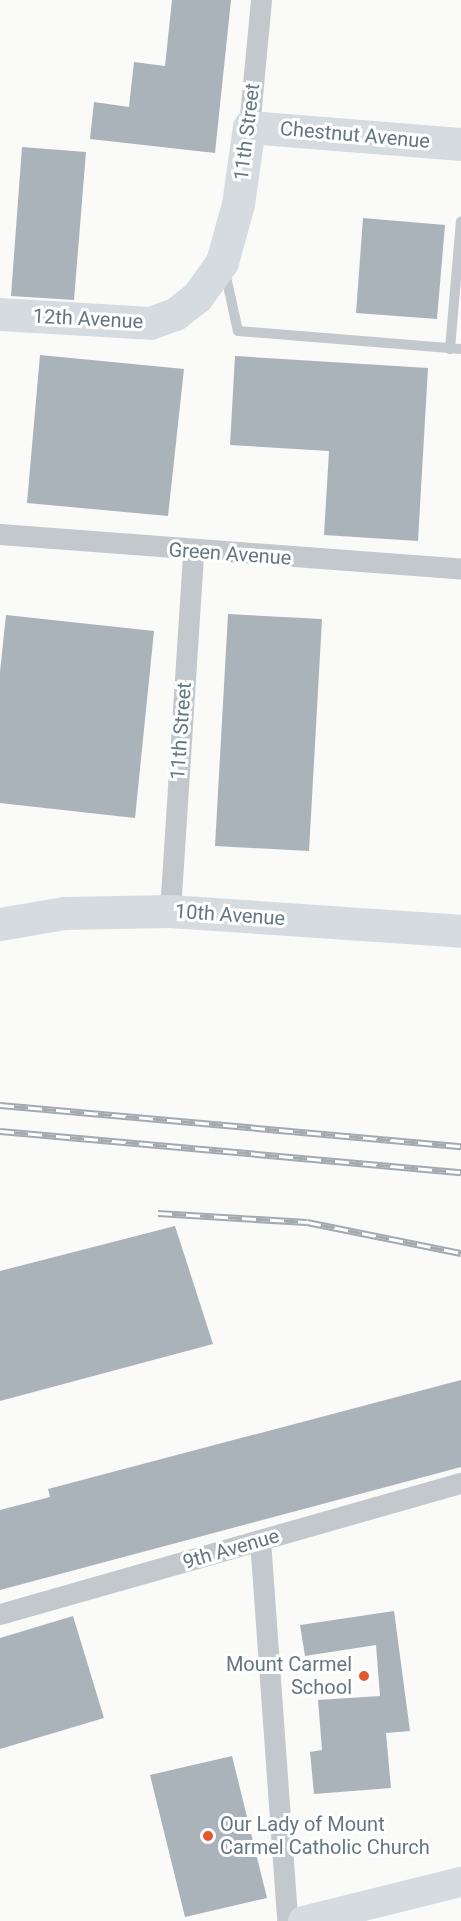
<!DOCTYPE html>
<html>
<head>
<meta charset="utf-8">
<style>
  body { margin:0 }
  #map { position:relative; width:461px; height:1921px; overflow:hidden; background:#fafaf8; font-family:Roboto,sans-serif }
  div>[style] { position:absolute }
  .building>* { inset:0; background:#aab3b9 }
  .lane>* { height:10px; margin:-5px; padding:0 5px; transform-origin:5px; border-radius:5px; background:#c3c8cc }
  .street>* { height:21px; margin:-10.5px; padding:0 10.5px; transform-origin:10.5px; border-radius:10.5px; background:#c3c8cc }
  .secondary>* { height:30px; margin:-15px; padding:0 15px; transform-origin:15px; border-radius:15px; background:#d6dbdf }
  .primary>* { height:33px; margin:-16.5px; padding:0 16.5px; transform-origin:16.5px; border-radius:16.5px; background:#d6dbdf }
  .rail>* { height:7px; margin-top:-3.5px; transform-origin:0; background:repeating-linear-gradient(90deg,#fff 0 14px,#a2aab0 0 28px); box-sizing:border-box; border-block:2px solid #a2aab0 }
  .dots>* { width:16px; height:16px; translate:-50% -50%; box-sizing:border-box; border:3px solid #fff; border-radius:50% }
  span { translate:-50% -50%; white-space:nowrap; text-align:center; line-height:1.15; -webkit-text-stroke:6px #fff; paint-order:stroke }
  .street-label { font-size:20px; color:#657683 }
  .poi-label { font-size:20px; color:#657683 }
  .right { translate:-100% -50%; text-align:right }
  .left { translate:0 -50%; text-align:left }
</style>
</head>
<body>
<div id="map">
  <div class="building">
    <i style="clip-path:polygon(172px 0,231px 0,215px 153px,90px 139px,94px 102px,129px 107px,134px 62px,165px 66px)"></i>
    <i style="clip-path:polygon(22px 147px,86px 152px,74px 300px,11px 296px)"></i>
    <i style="clip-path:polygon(363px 218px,445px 225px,437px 319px,356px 313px)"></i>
    <i style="clip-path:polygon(40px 355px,184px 369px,168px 516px,27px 503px)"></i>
    <i style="clip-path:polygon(235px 356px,428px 368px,418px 541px,324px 535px,329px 451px,230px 445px)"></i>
    <i style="clip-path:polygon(228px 614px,322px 619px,309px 851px,215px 846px)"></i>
    <i style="clip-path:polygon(6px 615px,154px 631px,135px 818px,0 803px,0 672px)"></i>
    <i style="clip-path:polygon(175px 1226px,213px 1344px,0 1401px,0 1271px)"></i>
    <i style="clip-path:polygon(461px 1380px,461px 1467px,0 1590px,0 1510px,50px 1497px,48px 1489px)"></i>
    <i style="clip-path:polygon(394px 1611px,410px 1731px,386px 1733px,391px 1788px,314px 1794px,310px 1752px,322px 1750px,318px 1700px,380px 1696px,376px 1645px,305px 1656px,300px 1625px)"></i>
    <i style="clip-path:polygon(73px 1616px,104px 1718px,0 1749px,0 1638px)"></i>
    <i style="clip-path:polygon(232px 1756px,267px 1898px,185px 1917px,150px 1775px)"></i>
  </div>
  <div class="lane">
    <i style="left:225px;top:272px;width:60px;rotate:77.6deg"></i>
    <i style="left:238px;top:331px;width:224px;rotate:4.6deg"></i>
    <i style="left:450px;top:349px;width:128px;rotate:-85.1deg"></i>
  </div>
  <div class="street">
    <i style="left:249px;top:127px;width:128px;rotate:-84.6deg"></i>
    <i style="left:0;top:534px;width:462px;rotate:4.3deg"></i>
    <i style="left:170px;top:911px;width:360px;rotate:-86.3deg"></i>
    <i style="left:260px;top:1540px;width:382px;rotate:85.9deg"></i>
    <i style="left:0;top:1614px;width:479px;rotate:-15.9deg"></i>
  </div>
  <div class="secondary">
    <i style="left:303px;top:1921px;width:163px;rotate:-13.9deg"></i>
  </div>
  <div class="primary">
    <i style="left:0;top:314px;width:150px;rotate:3.4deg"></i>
    <i style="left:150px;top:323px;width:27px;rotate:-20deg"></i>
    <i style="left:175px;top:314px;width:28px;rotate:-38deg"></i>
    <i style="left:197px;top:297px;width:43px;rotate:-54.5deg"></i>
    <i style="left:222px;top:262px;width:60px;rotate:-74.6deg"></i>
    <i style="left:238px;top:204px;width:78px;rotate:-81.9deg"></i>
    <i style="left:249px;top:127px;width:213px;rotate:4.6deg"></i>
    <i style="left:0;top:924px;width:65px;rotate:-9.8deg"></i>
    <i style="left:64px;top:913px;width:106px;rotate:-1.1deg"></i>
    <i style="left:170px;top:911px;width:292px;rotate:3.9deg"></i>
  </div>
  <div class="rail">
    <i style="left:0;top:1105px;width:463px;rotate:5.1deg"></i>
    <i style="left:0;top:1131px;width:463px;rotate:5.1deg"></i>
    <i style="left:158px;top:1213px;width:149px;rotate:3.5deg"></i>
    <i style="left:307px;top:1222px;width:157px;rotate:11.4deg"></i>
  </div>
  <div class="dots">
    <i style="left:364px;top:1676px;background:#e4572e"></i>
    <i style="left:208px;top:1836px;background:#e4572e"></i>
  </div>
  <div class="street-label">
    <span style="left:247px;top:132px;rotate:-83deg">11th Street</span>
    <span style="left:355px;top:135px;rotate:5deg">Chestnut Avenue</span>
    <span style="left:88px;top:319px;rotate:3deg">12th Avenue</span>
    <span style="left:230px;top:554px;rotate:4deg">Green Avenue</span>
    <span style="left:181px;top:731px;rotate:-86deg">11th Street</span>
    <span style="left:230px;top:915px;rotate:4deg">10th Avenue</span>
    <span style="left:231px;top:1549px;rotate:-16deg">9th Avenue</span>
  </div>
  <div class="poi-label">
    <span class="right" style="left:352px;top:1676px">Mount Carmel<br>School</span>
    <span class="left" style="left:220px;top:1836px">Our Lady of Mount<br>Carmel Catholic Church</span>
  </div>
</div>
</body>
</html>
